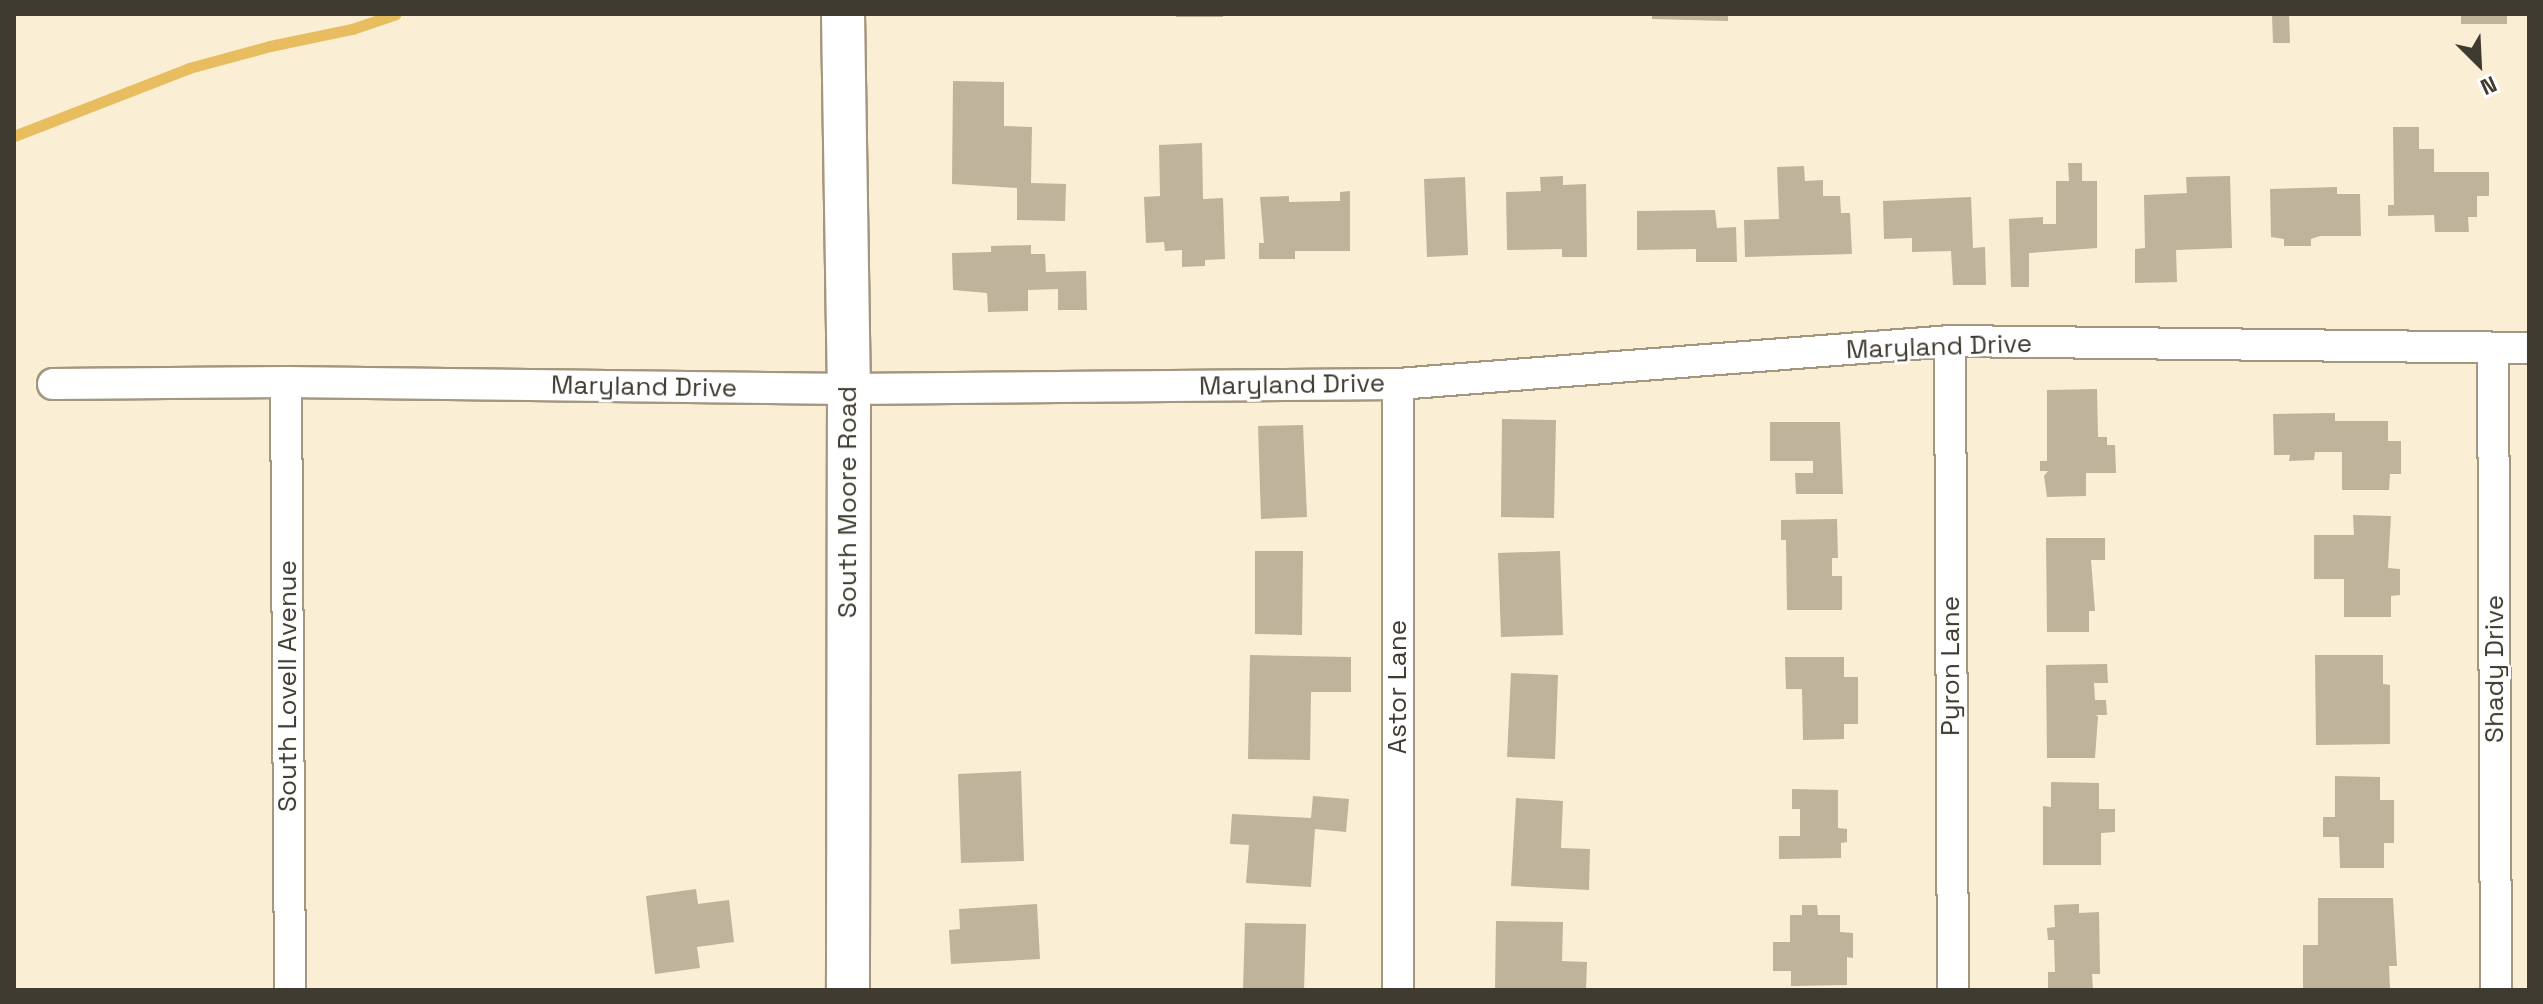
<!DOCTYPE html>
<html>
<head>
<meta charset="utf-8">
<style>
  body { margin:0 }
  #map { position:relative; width:2543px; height:1004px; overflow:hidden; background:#faeed4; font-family:"Space Grotesk",sans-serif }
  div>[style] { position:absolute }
  .stream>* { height:11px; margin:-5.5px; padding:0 5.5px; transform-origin:5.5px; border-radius:5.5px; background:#e8bd5f }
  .building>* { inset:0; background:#bfb39b }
  .roads { filter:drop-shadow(2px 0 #a3977f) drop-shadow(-2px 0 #a3977f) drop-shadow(0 2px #a3977f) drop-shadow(0 -2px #a3977f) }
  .minor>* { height:30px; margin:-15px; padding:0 15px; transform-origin:15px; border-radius:15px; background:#fff }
  .secondary>* { height:42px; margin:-21px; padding:0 21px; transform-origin:21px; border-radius:21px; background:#fff }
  span { translate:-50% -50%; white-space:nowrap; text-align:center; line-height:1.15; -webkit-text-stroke:6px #fff; paint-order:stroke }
  .street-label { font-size:26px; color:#403b31 }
  .frame { position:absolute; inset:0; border:16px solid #403b31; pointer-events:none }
  .north { position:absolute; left:2439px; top:24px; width:80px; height:80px; -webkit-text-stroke:6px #fff; paint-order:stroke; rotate:156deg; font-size:22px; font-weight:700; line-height:32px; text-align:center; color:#403b31 }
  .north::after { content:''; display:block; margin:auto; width:28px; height:36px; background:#403b31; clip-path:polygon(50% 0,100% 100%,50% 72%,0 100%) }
</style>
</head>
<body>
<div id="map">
  <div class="stream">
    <i style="left:14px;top:136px;width:188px;rotate:-21.2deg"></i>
    <i style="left:189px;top:68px;width:84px;rotate:-15.2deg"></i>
    <i style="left:270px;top:46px;width:84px;rotate:-11.7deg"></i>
    <i style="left:352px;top:29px;width:46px;rotate:-18.8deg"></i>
  </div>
  <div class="building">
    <i style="clip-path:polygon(1176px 14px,1223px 14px,1223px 17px,1176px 17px)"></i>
    <i style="clip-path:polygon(1652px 14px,1728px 14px,1728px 21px,1652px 19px)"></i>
    <i style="clip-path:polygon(2272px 14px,2289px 14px,2290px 43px,2273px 43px)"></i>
    <i style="clip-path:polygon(2461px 14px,2507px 14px,2507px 24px,2461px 24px)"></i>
    <i style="clip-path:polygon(953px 81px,1004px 82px,1004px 126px,1032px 127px,1031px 183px,1066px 184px,1065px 221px,1017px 220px,1017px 188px,952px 184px)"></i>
    <i style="clip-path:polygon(2393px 127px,2419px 127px,2419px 149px,2434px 149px,2434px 172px,2489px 172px,2489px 196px,2477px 196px,2477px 217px,2468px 217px,2469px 232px,2435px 232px,2434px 215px,2388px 216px,2388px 205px,2394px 205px)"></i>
    <i style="clip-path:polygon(1202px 143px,1203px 199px,1223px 198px,1225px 259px,1205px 260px,1205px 266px,1182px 267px,1182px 250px,1165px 251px,1164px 242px,1146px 243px,1144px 197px,1160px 196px,1159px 145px)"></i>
    <i style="clip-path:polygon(2068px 163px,2082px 163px,2082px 181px,2097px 181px,2097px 248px,2029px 253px,2029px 287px,2011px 287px,2009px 219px,2043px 217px,2043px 224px,2056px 224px,2056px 181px,2069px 181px)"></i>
    <i style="clip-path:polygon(1804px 166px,1805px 181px,1823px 180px,1823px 196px,1840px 196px,1841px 213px,1850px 213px,1852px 254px,1745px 257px,1744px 220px,1779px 219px,1777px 167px)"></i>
    <i style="clip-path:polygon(1563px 176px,1563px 185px,1586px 184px,1587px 257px,1562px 257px,1562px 249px,1507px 250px,1506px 192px,1541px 191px,1540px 177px)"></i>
    <i style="clip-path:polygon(2230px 176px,2232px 248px,2176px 250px,2177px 282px,2135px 283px,2135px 249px,2145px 248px,2144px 195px,2187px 193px,2186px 177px)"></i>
    <i style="clip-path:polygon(1465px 177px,1468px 255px,1427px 257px,1424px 179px)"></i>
    <i style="clip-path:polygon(2337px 187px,2337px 194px,2360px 194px,2361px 236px,2320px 236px,2311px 239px,2311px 246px,2284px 246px,2284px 239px,2271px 237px,2270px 189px)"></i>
    <i style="clip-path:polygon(1350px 191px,1350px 251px,1295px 251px,1295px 259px,1259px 259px,1259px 243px,1264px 243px,1260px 197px,1289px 196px,1289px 202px,1340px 201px,1340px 192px)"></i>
    <i style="clip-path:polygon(1971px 197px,1973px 248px,1985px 247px,1986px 285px,1953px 285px,1951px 251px,1912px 252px,1912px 238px,1884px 239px,1883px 201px)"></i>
    <i style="clip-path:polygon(1715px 210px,1717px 228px,1736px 227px,1737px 262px,1696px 262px,1696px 249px,1637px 250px,1637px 211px)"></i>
    <i style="clip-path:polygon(1031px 245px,1031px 254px,1045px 254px,1046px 272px,1086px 271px,1087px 310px,1058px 310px,1058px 289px,1028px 290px,1028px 311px,988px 312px,987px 293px,953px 290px,952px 253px,991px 252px,991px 246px)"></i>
    <i style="clip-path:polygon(2097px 389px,2098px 437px,2107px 437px,2107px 445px,2115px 445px,2116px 473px,2086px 473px,2086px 496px,2047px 497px,2044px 476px,2048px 471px,2040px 471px,2040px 461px,2047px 461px,2047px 390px)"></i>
    <i style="clip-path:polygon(2335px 413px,2335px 421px,2388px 421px,2388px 441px,2401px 441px,2401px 474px,2390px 474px,2389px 490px,2342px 490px,2342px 452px,2315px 452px,2314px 460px,2289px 461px,2290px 455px,2274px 455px,2273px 414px)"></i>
    <i style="clip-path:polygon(1502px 419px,1556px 420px,1554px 518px,1501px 517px)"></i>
    <i style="clip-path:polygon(1770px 422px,1840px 422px,1843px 494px,1796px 494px,1795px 473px,1813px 473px,1813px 461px,1770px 461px)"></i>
    <i style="clip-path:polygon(1303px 425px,1307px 517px,1261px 519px,1258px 426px)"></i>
    <i style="clip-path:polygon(2353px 515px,2391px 516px,2388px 568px,2400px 569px,2400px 595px,2391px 596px,2391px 617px,2344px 617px,2344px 579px,2314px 579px,2314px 535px,2354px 535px)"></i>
    <i style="clip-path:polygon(1837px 519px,1838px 558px,1832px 558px,1832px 576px,1842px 576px,1842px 610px,1787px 610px,1786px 540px,1781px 540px,1781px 520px)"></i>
    <i style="clip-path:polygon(2046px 538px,2105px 538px,2105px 560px,2091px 560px,2095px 611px,2089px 611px,2089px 632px,2047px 632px)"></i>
    <i style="clip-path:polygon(1255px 551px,1303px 551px,1302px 635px,1255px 634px)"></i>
    <i style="clip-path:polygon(1560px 551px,1563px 635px,1501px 637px,1498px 553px)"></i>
    <i style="clip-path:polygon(1250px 655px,1351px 657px,1351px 692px,1311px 692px,1310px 760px,1248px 759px)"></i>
    <i style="clip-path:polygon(2315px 655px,2383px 655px,2383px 684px,2390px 685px,2390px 744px,2316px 745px)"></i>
    <i style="clip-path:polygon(1785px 657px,1844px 657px,1844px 677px,1858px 677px,1858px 724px,1844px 724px,1844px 739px,1803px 740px,1802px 689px,1786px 689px)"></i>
    <i style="clip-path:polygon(2107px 664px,2108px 683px,2094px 683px,2095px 700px,2106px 700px,2107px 715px,2095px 715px,2098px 716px,2095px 758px,2047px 758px,2046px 665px)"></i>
    <i style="clip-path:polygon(1511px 673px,1558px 675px,1555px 759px,1507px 757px)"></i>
    <i style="clip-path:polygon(1021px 771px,1024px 861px,961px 863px,958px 774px)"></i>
    <i style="clip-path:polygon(2335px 776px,2380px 777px,2380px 800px,2394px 800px,2394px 843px,2384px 843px,2384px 868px,2340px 868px,2339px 837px,2323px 837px,2323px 817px,2335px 817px)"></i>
    <i style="clip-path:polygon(2051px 782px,2099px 783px,2099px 809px,2115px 809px,2115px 832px,2101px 833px,2101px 865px,2043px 865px,2043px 806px,2051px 807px)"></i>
    <i style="clip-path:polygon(1792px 789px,1838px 790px,1838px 828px,1847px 829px,1847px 842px,1841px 843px,1841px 858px,1779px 859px,1779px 836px,1800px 836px,1800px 809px,1792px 809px)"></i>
    <i style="clip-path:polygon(1313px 796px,1349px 799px,1346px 832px,1315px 829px,1311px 887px,1246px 883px,1249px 845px,1230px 844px,1232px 814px,1311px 818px)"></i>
    <i style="clip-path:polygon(1516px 798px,1563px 801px,1561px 848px,1590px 849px,1589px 890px,1511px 886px)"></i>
    <i style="clip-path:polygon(696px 889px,698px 904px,729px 900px,734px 942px,697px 947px,700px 968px,655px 974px,646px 896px)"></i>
    <i style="clip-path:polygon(2318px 898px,2393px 898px,2397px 966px,2389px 966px,2390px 989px,2303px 990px,2303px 945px,2318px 945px)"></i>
    <i style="clip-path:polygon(1037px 904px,1040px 959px,951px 964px,949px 930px,960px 929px,959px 909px)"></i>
    <i style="clip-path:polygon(2079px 904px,2079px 913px,2099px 912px,2100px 974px,2092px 974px,2093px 990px,2048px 990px,2048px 972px,2055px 972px,2054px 940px,2048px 940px,2047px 928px,2055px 927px,2054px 905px)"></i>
    <i style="clip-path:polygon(1802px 905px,1817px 905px,1818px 915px,1840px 915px,1840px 932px,1853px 933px,1853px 958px,1847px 957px,1847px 985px,1791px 986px,1791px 971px,1773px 971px,1773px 942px,1790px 942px,1790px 915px,1802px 915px)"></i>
    <i style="clip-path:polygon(1496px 921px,1563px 922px,1562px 961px,1587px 962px,1586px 990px,1495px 990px)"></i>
    <i style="clip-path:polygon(1245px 923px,1306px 924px,1304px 990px,1243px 990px)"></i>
  </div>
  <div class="roads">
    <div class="minor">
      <i style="left:1950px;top:341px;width:649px;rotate:89.74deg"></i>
      <i style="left:2493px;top:348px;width:642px;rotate:89.73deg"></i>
      <i style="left:286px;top:382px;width:608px;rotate:89.62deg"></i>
      <i style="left:53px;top:384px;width:233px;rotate:-0.5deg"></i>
      <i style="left:286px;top:382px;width:563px;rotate:0.71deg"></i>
      <i style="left:849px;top:389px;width:549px;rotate:-0.52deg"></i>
      <i style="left:1398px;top:384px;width:554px;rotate:-4.45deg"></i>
      <i style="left:1950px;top:341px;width:579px;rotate:0.69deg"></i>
      <i style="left:1398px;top:384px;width:606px;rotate:90deg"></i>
    </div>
    <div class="secondary">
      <i style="left:843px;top:14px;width:375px;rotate:89.1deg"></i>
      <i style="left:849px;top:389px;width:601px;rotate:90.1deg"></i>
    </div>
  </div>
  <div class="street-label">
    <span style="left:1939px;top:347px;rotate:-2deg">Maryland Drive</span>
    <span style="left:1292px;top:385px;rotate:-1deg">Maryland Drive</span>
    <span style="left:644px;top:387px;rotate:1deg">Maryland Drive</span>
    <span style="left:848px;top:502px;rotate:-90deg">South Moore Road</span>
    <span style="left:1951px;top:666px;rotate:-90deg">Pyron Lane</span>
    <span style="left:2495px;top:669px;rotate:-90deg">Shady Drive</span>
    <span style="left:288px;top:686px;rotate:-90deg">South Lovell Avenue</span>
    <span style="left:1398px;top:687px;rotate:-90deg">Astor Lane</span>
  </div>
  <div class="frame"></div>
  <div class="north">N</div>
</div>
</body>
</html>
